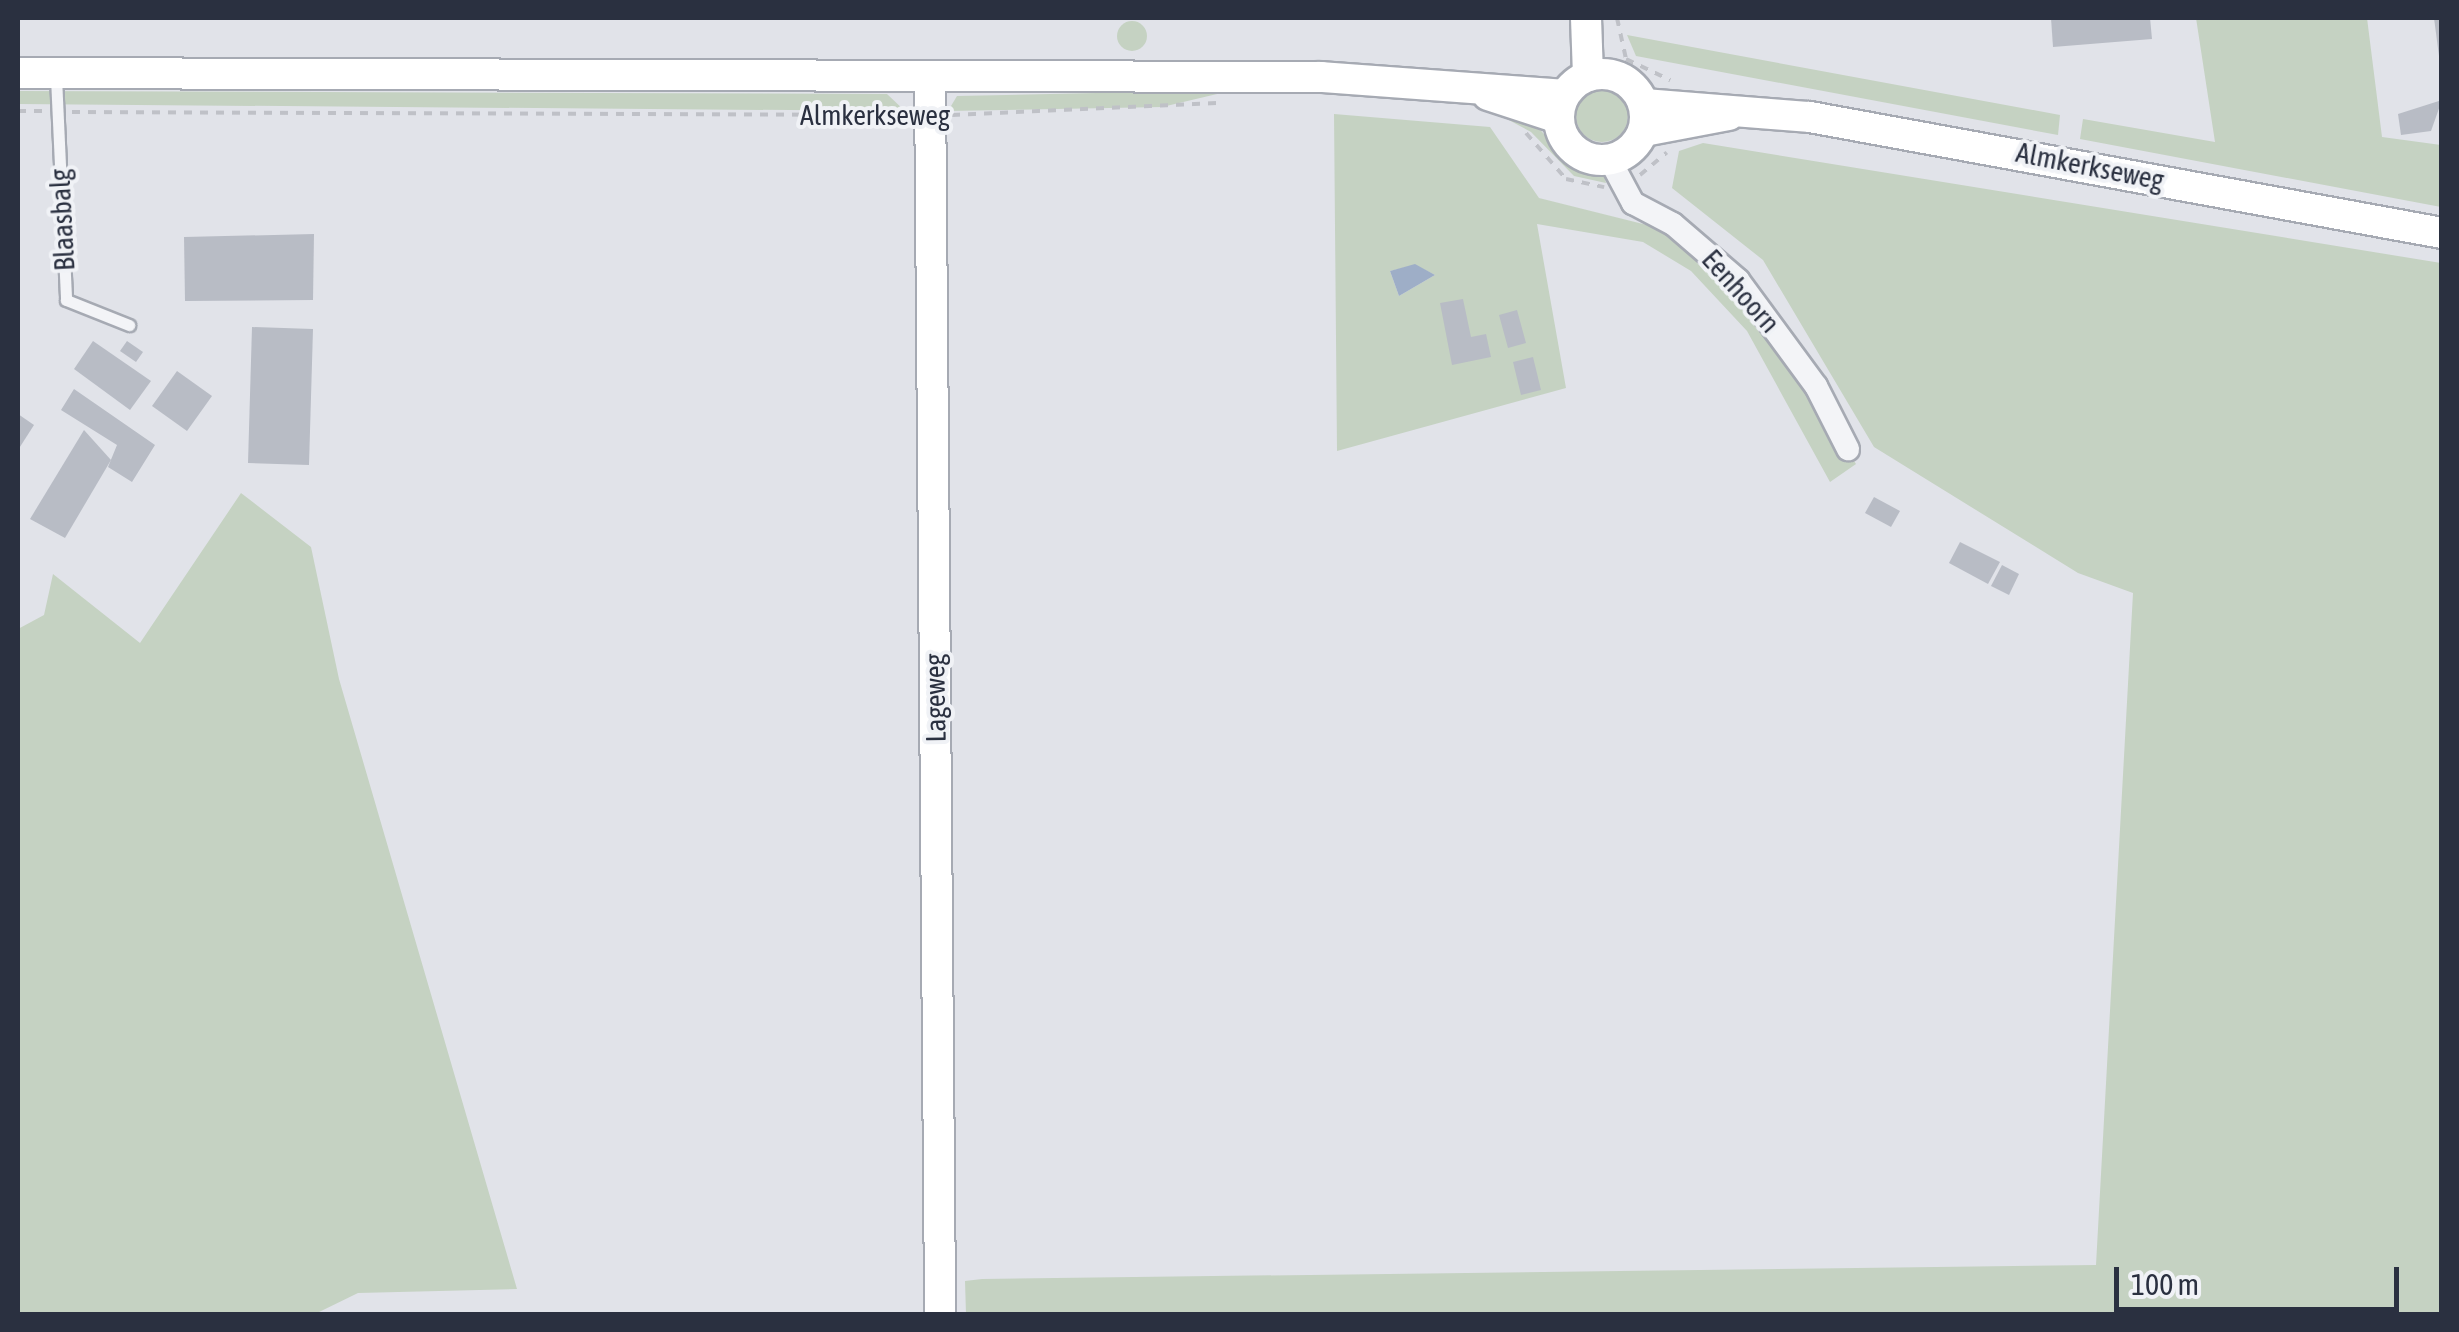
<!DOCTYPE html>
<html>
<head>
<meta charset="utf-8">
<style>
  body { margin:0 }
  #map { position:relative; width:2459px; height:1332px; overflow:hidden; background:#e1e3e9; font-family:"Asap Condensed",sans-serif }
  div>[style] { position:absolute }
  .green>* { inset:0; background:#c5d2c2 }
  .round { border-radius:50% }
  .water>* { inset:0; background:#9eaec7 }
  .building>* { inset:0; background:#b8bcc5 }
  .path>* { height:4px; margin-top:-2px; transform-origin:0; background:repeating-linear-gradient(90deg,#bfc1c7 0 8px,transparent 0 16px) }
  .roads { filter:drop-shadow(2px 0 #a6aab3) drop-shadow(-2px 0 #a6aab3) drop-shadow(0 2px #a6aab3) drop-shadow(0 -2px #a6aab3) }
  .lane>* { height:11px; margin:-5.5px; padding:0 5.5px; transform-origin:5.5px; border-radius:5.5px; background:#f3f4f7 }
  .street>* { height:22px; margin:-11px; padding:0 11px; transform-origin:11px; border-radius:11px; background:#f3f4f7 }
  .secondary>* { height:30px; margin:-15px; padding:0 15px; transform-origin:15px; border-radius:15px; background:#fff }
  .secondary>.ring { margin:-15px; padding:0; box-sizing:content-box; background:none; border:30px solid #fff; border-radius:50% }
  span { translate:-50% -50%; white-space:nowrap; text-align:center; line-height:1.15; -webkit-text-stroke:8px #f0f2f6; paint-order:stroke }
  .street-label { font-size:28px; color:#2a3040 }
  .frame { position:absolute; inset:0; border:20px solid #2a3040; pointer-events:none }
  .scale { position:absolute; left:2114px; top:1267px; width:285px; height:45px; box-sizing:border-box; border:5px solid #2a3040; border-top:0; padding-left:12px; font-size:30px; line-height:35px; white-space:nowrap; color:#2a3040; -webkit-text-stroke:8px #f0f2f6; paint-order:stroke }
</style>
</head>
<body>
<div id="map">
  <div class="green">
    <i style="clip-path:polygon(2196px 18px,2367px 18px,2382px 137px,2441px 145px,2441px 207px,2080px 139px,2083px 119px,2215px 142px)"></i>
    <i class="round" style="left:1117px;top:21px;width:30px;height:30px"></i>
    <i style="clip-path:polygon(1627px 35px,2060px 115px,2058px 135px,1636px 56px)"></i>
    <i style="clip-path:polygon(1234px 90px,1162px 107px,948px 111px,957px 96px)"></i>
    <i class="round" style="left:1576px;top:90px;width:52px;height:52px"></i>
    <i style="clip-path:polygon(18px 91px,887px 94px,905px 111px,18px 104px)"></i>
    <i style="clip-path:polygon(1494px 112px,1529px 117px,1565px 158px,1603px 171px,1606px 183px,1574px 176px,1531px 132px)"></i>
    <i style="clip-path:polygon(evenodd,1334px 114px,1490px 127px,1539px 198px,1663px 229px,1753px 307px,1856px 464px,1830px 482px,1747px 331px,1691px 271px,1643px 242px,1537px 224px,1566px 388px,1337px 451px,1334px 114px,1415px 265px,1435px 275px,1399px 296px,1390px 271px,1415px 265px)"></i>
    <i style="clip-path:polygon(1703px 143px,2441px 263px,2441px 1314px,966px 1314px,965px 1281px,982px 1279px,2096px 1265px,2133px 593px,2078px 573px,1874px 447px,1763px 260px,1672px 188px,1679px 151px)"></i>
    <i style="clip-path:polygon(241px 493px,311px 547px,339px 679px,517px 1289px,358px 1293px,315px 1314px,18px 1314px,18px 629px,44px 615px,53px 574px,140px 643px)"></i>
  </div>
  <div class="water">
    <i style="clip-path:polygon(1415px 264px,1435px 275px,1399px 296px,1390px 271px)"></i>
  </div>
  <div class="building">
    <i style="clip-path:polygon(2051px 18px,2150px 18px,2152px 39px,2053px 47px)"></i>
    <i style="clip-path:polygon(2434px 18px,2442px 18px,2442px 56px,2439px 56px)"></i>
    <i style="clip-path:polygon(2442px 100px,2431px 131px,2401px 135px,2398px 114px)"></i>
    <i style="clip-path:polygon(314px 234px,313px 300px,185px 301px,184px 237px)"></i>
    <i style="clip-path:polygon(1463px 299px,1471px 337px,1486px 334px,1491px 357px,1452px 365px,1440px 303px)"></i>
    <i style="clip-path:polygon(1517px 310px,1526px 343px,1508px 348px,1499px 315px)"></i>
    <i style="clip-path:polygon(252px 327px,313px 329px,309px 465px,248px 463px)"></i>
    <i style="clip-path:polygon(93px 341px,151px 381px,130px 410px,74px 369px)"></i>
    <i style="clip-path:polygon(127px 341px,143px 352px,136px 362px,120px 351px)"></i>
    <i style="clip-path:polygon(1533px 357px,1541px 390px,1521px 395px,1513px 362px)"></i>
    <i style="clip-path:polygon(177px 371px,212px 396px,187px 431px,152px 406px)"></i>
    <i style="clip-path:polygon(74px 389px,155px 445px,132px 482px,108px 467px,117px 445px,61px 410px)"></i>
    <i style="clip-path:polygon(18px 414px,34px 425px,18px 450px)"></i>
    <i style="clip-path:polygon(84px 430px,111px 460px,65px 538px,30px 519px)"></i>
    <i style="clip-path:polygon(1874px 497px,1900px 511px,1891px 527px,1865px 513px)"></i>
    <i style="clip-path:polygon(1960px 542px,2000px 562px,1988px 584px,1949px 563px)"></i>
    <i style="clip-path:polygon(2002px 565px,2019px 574px,2009px 595px,1991px 586px)"></i>
  </div>
  <div class="path">
    <i style="left:1617px;top:18px;width:42px;rotate:77.6deg"></i>
    <i style="left:1626px;top:59px;width:49px;rotate:25.5deg"></i>
    <i style="left:18px;top:111px;width:25px"></i>
    <i style="left:72px;top:112px;width:836px;rotate:0.21deg"></i>
    <i style="left:952px;top:115px;width:265px;rotate:-2.6deg"></i>
    <i style="left:1526px;top:133px;width:61px;rotate:49deg"></i>
    <i style="left:1566px;top:179px;width:39px;rotate:12deg"></i>
    <i style="left:1640px;top:175px;width:35px;rotate:-40deg"></i>
  </div>
  <div class="roads">
    <div class="lane">
      <i style="left:56px;top:77px;width:223px;rotate:87.4deg"></i>
      <i style="left:66px;top:300px;width:68px;rotate:21.6deg"></i>
    </div>
    <div class="street">
      <i style="left:1610px;top:160px;width:49px;rotate:61.9deg"></i>
      <i style="left:1633px;top:203px;width:45px;rotate:27.7deg"></i>
      <i style="left:1673px;top:224px;width:86px;rotate:40.7deg"></i>
      <i style="left:1738px;top:280px;width:132px;rotate:53.7deg"></i>
      <i style="left:1816px;top:386px;width:71px;rotate:63.1deg"></i>
    </div>
    <div class="secondary">
      <i style="left:1586px;top:18px;width:58px;rotate:88deg"></i>
      <i style="left:18px;top:73px;width:1303px;rotate:0.18deg"></i>
      <i style="left:1321px;top:77px;width:244px;rotate:4.2deg"></i>
      <i class="ring" style="left:1559px;top:74px;width:56px;height:56px"></i>
      <i style="left:930px;top:82px;width:1232px;rotate:89.53deg"></i>
      <i style="left:1488px;top:95px;width:74px;rotate:18.2deg"></i>
      <i style="left:1644px;top:104px;width:167px;rotate:4.5deg"></i>
      <i style="left:1810px;top:117px;width:643px;rotate:10.4deg"></i>
      <i style="left:1644px;top:131px;width:86px;rotate:-10.7deg"></i>
    </div>
  </div>
  <div class="street-label">
    <span style="left:875px;top:115px">Almkerkseweg</span>
    <span style="left:2090px;top:166px;rotate:11deg">Almkerkseweg</span>
    <span style="left:62px;top:220px;rotate:-93deg">Blaasbalg</span>
    <span style="left:1741px;top:291px;rotate:48deg">Eenhoorn</span>
    <span style="left:935px;top:698px;rotate:-91deg">Lageweg</span>
  </div>
  <div class="frame"></div>
  <div class="scale">100 m</div>
</div>
</body>
</html>
